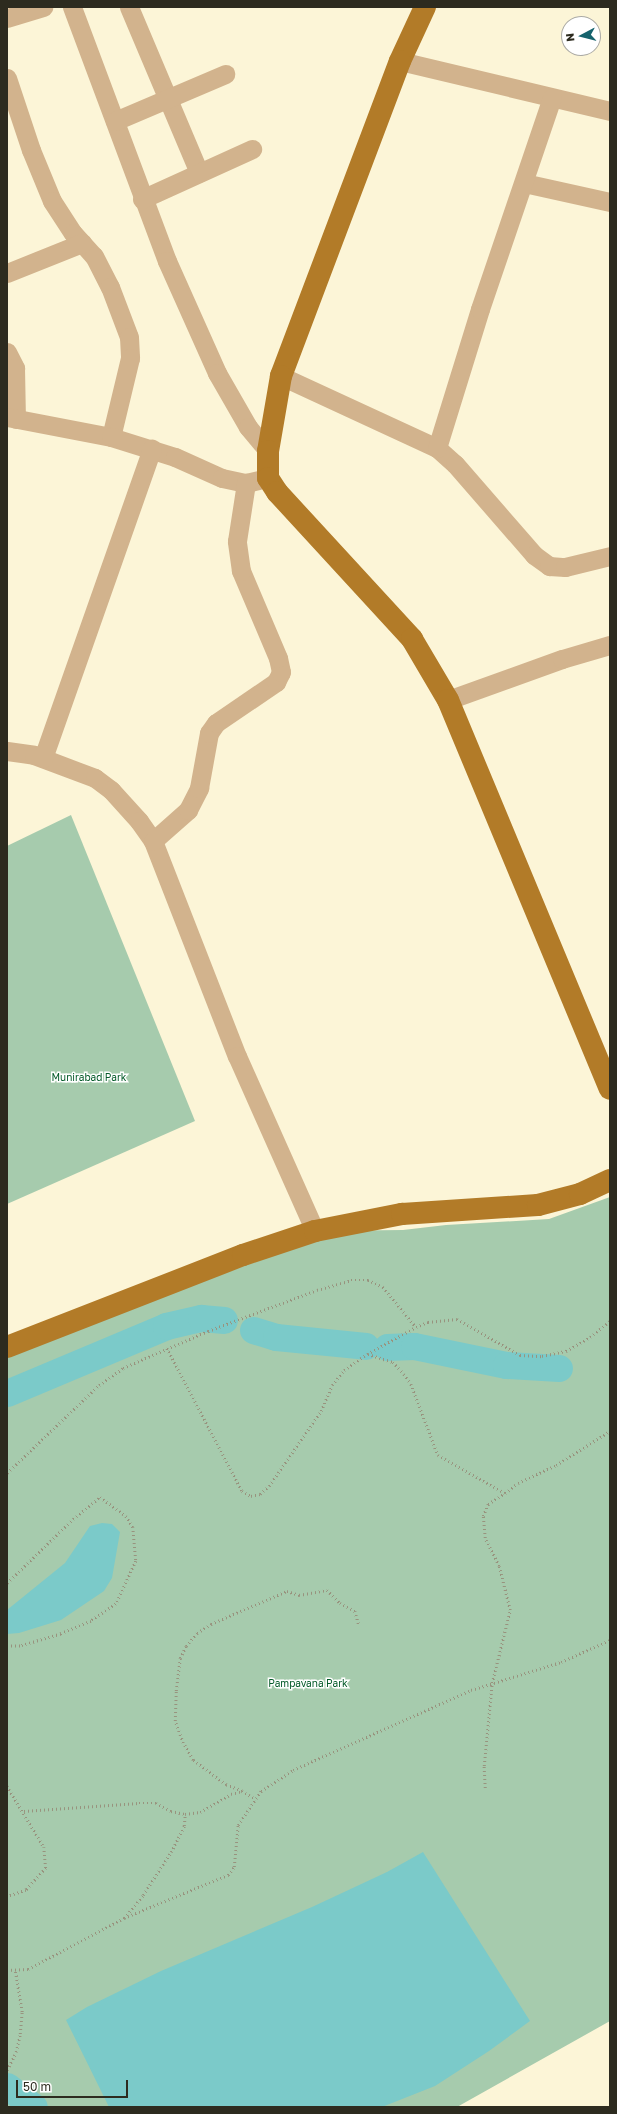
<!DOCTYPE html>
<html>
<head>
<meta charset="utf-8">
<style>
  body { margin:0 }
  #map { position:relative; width:617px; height:2114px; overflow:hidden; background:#fcf5d7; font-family:"Golos Text",sans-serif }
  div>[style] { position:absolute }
  .green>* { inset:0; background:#a6cbad }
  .water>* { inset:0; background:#7bcac9 }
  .river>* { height:27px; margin:-13.5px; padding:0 13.5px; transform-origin:13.5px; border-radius:13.5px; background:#7bcac9 }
  .path>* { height:2.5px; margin-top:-1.25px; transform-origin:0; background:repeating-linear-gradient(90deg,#98937e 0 1px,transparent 0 4px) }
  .minor>* { height:19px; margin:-9.5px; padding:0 9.5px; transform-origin:9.5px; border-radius:9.5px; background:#d2b38d }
  .major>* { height:22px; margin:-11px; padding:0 11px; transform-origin:11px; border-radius:11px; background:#b27b28 }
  span { translate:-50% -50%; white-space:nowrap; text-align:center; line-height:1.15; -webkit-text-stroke:3px #fff; paint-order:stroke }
  .park-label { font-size:10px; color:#045a29 }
  .frame { position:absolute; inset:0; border:8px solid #2d2b1f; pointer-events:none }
  .north { position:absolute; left:561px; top:16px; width:40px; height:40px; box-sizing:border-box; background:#fff; border:1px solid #abaaa5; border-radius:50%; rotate:263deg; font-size:11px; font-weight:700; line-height:16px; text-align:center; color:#2d2b1f }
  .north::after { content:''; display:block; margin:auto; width:14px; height:18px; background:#16636d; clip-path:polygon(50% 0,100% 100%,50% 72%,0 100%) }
  .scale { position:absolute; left:16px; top:2080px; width:112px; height:18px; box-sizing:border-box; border:2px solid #2d2b1f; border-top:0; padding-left:5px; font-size:12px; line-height:14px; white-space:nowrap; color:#2d2b1f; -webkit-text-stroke:3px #fff; paint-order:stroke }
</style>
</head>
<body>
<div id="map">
  <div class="green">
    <i style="clip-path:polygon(71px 815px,195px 1121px,7px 1204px,7px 846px)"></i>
    <i style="clip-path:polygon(610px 1197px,610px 2021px,457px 2107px,7px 2107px,7px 1347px,315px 1231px,403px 1230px,446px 1225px,549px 1219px)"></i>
  </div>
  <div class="water">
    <i style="clip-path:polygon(102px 1523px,112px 1524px,120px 1532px,112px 1578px,104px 1591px,61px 1620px,19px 1633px,7px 1634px,7px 1610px,65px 1563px,90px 1526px)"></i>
    <i style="clip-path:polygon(423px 1852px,530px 2021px,489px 2051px,435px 2086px,382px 2107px,109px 2107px,66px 2020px,87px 2007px,161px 1971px,312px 1907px,387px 1872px)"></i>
  </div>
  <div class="river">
    <i style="left:253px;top:1330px;width:24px;rotate:17deg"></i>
    <i style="left:276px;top:1337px;width:90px;rotate:5.7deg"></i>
    <i style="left:387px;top:1347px;width:27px;rotate:-2deg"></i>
    <i style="left:414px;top:1346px;width:94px;rotate:11.7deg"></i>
    <i style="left:506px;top:1365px;width:53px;rotate:3.2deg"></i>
    <i style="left:7px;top:1393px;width:173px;rotate:-22.8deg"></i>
    <i style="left:166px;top:1326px;width:36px;rotate:-13deg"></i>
    <i style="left:201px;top:1318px;width:23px;rotate:5deg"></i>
    <i style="left:7px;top:2086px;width:34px;rotate:38deg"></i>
  </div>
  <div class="path">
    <i style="left:167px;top:1348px;width:161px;rotate:62.3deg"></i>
    <i style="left:242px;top:1491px;width:10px;rotate:29deg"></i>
    <i style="left:251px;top:1496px;width:9px;rotate:-13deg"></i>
    <i style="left:260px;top:1494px;width:12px;rotate:-42deg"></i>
    <i style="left:269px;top:1486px;width:91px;rotate:-55.3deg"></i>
    <i style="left:321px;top:1411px;width:28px;rotate:-67deg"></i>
    <i style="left:332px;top:1385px;width:19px;rotate:-51deg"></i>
    <i style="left:344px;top:1370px;width:28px;rotate:-35deg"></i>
    <i style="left:367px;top:1354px;width:56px;rotate:-28.9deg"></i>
    <i style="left:416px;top:1327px;width:13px;rotate:-23deg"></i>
    <i style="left:428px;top:1322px;width:29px;rotate:-6deg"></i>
    <i style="left:457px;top:1319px;width:73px;rotate:29.7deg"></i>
    <i style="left:520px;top:1355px;width:22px;rotate:3deg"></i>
    <i style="left:542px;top:1356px;width:25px;rotate:-12deg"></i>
    <i style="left:566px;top:1351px;width:28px;rotate:-30deg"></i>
    <i style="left:590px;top:1337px;width:26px;rotate:-39deg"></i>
    <i style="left:368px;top:1354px;width:26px;rotate:18deg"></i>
    <i style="left:393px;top:1362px;width:16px;rotate:47deg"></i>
    <i style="left:404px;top:1374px;width:12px;rotate:55deg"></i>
    <i style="left:411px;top:1384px;width:76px;rotate:69.2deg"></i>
    <i style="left:438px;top:1455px;width:77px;rotate:29.6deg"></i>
    <i style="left:505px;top:1493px;width:16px;rotate:-38deg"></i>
    <i style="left:518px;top:1483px;width:42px;rotate:-25.3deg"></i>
    <i style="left:556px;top:1465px;width:64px;rotate:-32.2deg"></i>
    <i style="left:7px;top:1473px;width:127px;rotate:-43.7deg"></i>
    <i style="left:99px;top:1385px;width:29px;rotate:-35deg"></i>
    <i style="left:123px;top:1368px;width:93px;rotate:-23.5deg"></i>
    <i style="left:208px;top:1331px;width:116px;rotate:-20.6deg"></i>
    <i style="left:317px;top:1290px;width:35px;rotate:-16deg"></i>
    <i style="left:351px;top:1280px;width:17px"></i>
    <i style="left:368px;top:1280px;width:17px;rotate:25deg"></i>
    <i style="left:383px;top:1287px;width:52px;rotate:50.5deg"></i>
    <i style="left:7px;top:1583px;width:92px;rotate:-44.1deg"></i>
    <i style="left:73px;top:1519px;width:35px;rotate:-39deg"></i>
    <i style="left:100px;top:1497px;width:32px;rotate:36deg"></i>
    <i style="left:126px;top:1516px;width:13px;rotate:58deg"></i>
    <i style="left:133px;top:1527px;width:34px;rotate:85deg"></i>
    <i style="left:136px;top:1561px;width:47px;rotate:114.9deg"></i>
    <i style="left:116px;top:1604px;width:30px;rotate:146deg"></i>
    <i style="left:91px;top:1621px;width:33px;rotate:157deg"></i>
    <i style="left:61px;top:1634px;width:43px;rotate:163.7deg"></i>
    <i style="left:20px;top:1646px;width:13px;rotate:180deg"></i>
    <i style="left:7px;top:1786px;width:71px;rotate:58.8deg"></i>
    <i style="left:44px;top:1847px;width:21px;rotate:85deg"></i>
    <i style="left:46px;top:1868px;width:30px;rotate:132deg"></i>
    <i style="left:26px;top:1890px;width:20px;rotate:160deg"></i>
    <i style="left:485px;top:1788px;width:22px;rotate:-93deg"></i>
    <i style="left:484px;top:1766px;width:83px;rotate:-84.5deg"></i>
    <i style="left:492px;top:1683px;width:75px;rotate:-76.1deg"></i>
    <i style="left:510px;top:1610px;width:45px;rotate:-104deg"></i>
    <i style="left:499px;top:1566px;width:31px;rotate:-117deg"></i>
    <i style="left:485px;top:1538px;width:22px;rotate:-95deg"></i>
    <i style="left:483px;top:1516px;width:13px;rotate:-67deg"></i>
    <i style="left:488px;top:1504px;width:20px;rotate:-33deg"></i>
    <i style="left:242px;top:1791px;width:17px;rotate:-159deg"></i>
    <i style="left:226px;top:1785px;width:41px;rotate:-142.9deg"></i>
    <i style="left:193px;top:1760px;width:20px;rotate:-120deg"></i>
    <i style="left:183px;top:1743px;width:23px;rotate:-110deg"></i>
    <i style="left:175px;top:1721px;width:30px;rotate:-88deg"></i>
    <i style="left:176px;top:1691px;width:33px;rotate:-83deg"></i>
    <i style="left:180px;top:1658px;width:13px;rotate:-63deg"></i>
    <i style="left:186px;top:1646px;width:17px;rotate:-50deg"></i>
    <i style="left:197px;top:1633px;width:17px;rotate:-33deg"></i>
    <i style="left:211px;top:1624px;width:83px;rotate:-23.5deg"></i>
    <i style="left:287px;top:1591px;width:13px;rotate:18deg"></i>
    <i style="left:299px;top:1595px;width:28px;rotate:-10deg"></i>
    <i style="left:327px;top:1590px;width:18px;rotate:45deg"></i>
    <i style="left:340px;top:1603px;width:17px;rotate:28deg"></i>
    <i style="left:355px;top:1611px;width:15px;rotate:74deg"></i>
    <i style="left:24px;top:1811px;width:115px;rotate:-4deg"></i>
    <i style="left:139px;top:1803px;width:17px"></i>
    <i style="left:156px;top:1803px;width:17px;rotate:28deg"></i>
    <i style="left:171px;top:1811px;width:14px;rotate:12deg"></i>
    <i style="left:185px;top:1814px;width:15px;rotate:-8deg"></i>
    <i style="left:200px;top:1812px;width:36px;rotate:-30deg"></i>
    <i style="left:231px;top:1794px;width:11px;rotate:-15deg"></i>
    <i style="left:242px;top:1791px;width:16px;rotate:30deg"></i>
    <i style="left:124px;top:1918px;width:30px;rotate:-50deg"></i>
    <i style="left:143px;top:1895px;width:51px;rotate:-56.9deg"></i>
    <i style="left:171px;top:1852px;width:29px;rotate:-63deg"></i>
    <i style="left:184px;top:1826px;width:12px;rotate:-85deg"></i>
    <i style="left:7px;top:1970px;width:21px;rotate:-3deg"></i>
    <i style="left:28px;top:1969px;width:109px;rotate:-28deg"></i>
    <i style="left:124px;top:1918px;width:113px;rotate:-22.5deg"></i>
    <i style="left:228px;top:1875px;width:10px;rotate:-53deg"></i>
    <i style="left:234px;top:1867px;width:42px;rotate:-84.6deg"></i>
    <i style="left:238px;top:1825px;width:41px;rotate:-55.9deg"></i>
    <i style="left:261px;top:1791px;width:38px;rotate:-33deg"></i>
    <i style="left:293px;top:1770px;width:195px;rotate:-24.2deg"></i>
    <i style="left:471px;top:1690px;width:94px;rotate:-17.3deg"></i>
    <i style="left:561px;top:1662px;width:54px;rotate:-24.2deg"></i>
    <i style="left:7px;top:2070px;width:20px;rotate:-63deg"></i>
    <i style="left:16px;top:2052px;width:18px;rotate:-77deg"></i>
    <i style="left:20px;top:2034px;width:22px;rotate:-85deg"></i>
    <i style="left:22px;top:2012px;width:43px;rotate:-99.5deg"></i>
  </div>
  <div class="minor">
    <i style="left:72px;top:7px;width:271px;rotate:69.5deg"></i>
    <i style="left:167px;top:261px;width:123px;rotate:65.9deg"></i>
    <i style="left:217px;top:373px;width:62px;rotate:60.1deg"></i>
    <i style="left:248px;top:427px;width:31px;rotate:50deg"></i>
    <i style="left:129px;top:7px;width:180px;rotate:67.1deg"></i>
    <i style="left:7px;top:18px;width:38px;rotate:-17deg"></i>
    <i style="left:400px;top:61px;width:216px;rotate:13.4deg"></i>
    <i style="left:7px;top:78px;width:76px;rotate:71.6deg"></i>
    <i style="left:31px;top:150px;width:55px;rotate:67.6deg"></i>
    <i style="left:52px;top:201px;width:38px;rotate:57deg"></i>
    <i style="left:73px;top:233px;width:31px;rotate:48deg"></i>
    <i style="left:94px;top:256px;width:35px;rotate:63deg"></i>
    <i style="left:110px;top:287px;width:53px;rotate:69.2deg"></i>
    <i style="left:129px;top:337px;width:21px;rotate:87deg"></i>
    <i style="left:130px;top:358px;width:81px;rotate:103.5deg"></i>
    <i style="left:115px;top:121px;width:120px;rotate:-23.1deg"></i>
    <i style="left:524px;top:183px;width:88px;rotate:12.5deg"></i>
    <i style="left:142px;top:199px;width:121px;rotate:-24.4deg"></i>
    <i style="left:7px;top:273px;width:81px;rotate:-21.8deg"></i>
    <i style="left:7px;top:352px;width:18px;rotate:63deg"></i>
    <i style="left:15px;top:368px;width:51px;rotate:88.9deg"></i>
    <i style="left:281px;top:376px;width:172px;rotate:24.8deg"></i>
    <i style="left:437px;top:448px;width:24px;rotate:42deg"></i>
    <i style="left:455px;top:464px;width:121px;rotate:49deg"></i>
    <i style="left:534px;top:555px;width:19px;rotate:36deg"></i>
    <i style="left:549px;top:566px;width:16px;rotate:4deg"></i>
    <i style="left:565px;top:567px;width:46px;rotate:-13.7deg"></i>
    <i style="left:7px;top:417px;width:106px;rotate:10.9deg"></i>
    <i style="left:111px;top:437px;width:67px;rotate:17.4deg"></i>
    <i style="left:175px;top:457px;width:51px;rotate:24.1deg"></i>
    <i style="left:222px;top:478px;width:25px;rotate:12deg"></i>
    <i style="left:246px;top:483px;width:13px;rotate:-13deg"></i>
    <i style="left:437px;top:448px;width:145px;rotate:-72.8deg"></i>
    <i style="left:480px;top:309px;width:223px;rotate:-71.2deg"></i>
    <i style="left:448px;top:700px;width:121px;rotate:-19.8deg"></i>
    <i style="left:562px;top:659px;width:50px;rotate:-16.3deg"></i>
    <i style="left:7px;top:751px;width:27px;rotate:8deg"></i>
    <i style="left:34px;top:755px;width:65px;rotate:20.7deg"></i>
    <i style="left:95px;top:778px;width:20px;rotate:37deg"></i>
    <i style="left:111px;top:790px;width:42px;rotate:47.9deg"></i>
    <i style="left:139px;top:821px;width:24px;rotate:55deg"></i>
    <i style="left:153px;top:841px;width:231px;rotate:68.7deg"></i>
    <i style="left:237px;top:1056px;width:192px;rotate:66deg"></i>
    <i style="left:43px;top:758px;width:328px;rotate:-70.6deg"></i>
    <i style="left:153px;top:841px;width:47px;rotate:-41.5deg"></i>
    <i style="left:188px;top:810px;width:25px;rotate:-63deg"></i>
    <i style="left:199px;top:788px;width:56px;rotate:-79.7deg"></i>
    <i style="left:209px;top:733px;width:12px;rotate:-55deg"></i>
    <i style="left:216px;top:723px;width:73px;rotate:-34.3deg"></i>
    <i style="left:276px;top:682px;width:11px;rotate:-63deg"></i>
    <i style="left:281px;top:672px;width:14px;rotate:-102deg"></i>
    <i style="left:278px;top:658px;width:95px;rotate:-113deg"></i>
    <i style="left:241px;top:571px;width:30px;rotate:-98deg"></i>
    <i style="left:237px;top:541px;width:59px;rotate:-81.2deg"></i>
  </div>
  <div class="major">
    <i style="left:425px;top:7px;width:60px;rotate:114.8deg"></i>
    <i style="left:400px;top:61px;width:337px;rotate:110.7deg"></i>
    <i style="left:281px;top:376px;width:76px;rotate:99.8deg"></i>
    <i style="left:268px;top:451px;width:27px;rotate:90deg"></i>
    <i style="left:268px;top:478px;width:17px;rotate:57deg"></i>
    <i style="left:277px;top:492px;width:200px;rotate:47.4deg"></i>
    <i style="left:412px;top:639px;width:71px;rotate:59.5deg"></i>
    <i style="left:448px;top:700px;width:421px;rotate:67.4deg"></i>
    <i style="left:7px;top:1347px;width:253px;rotate:-21.3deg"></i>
    <i style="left:243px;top:1255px;width:76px;rotate:-18.4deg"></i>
    <i style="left:315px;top:1231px;width:89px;rotate:-11.1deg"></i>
    <i style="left:402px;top:1214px;width:136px;rotate:-3.8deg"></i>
    <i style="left:538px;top:1205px;width:43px;rotate:-14.7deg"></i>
    <i style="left:580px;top:1194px;width:33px;rotate:-25deg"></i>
  </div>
  <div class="park-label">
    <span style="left:89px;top:1078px">Munirabad Park</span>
    <span style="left:308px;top:1684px">Pampavana Park</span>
  </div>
  <div class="frame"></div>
  <div class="north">N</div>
  <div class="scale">50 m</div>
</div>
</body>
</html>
